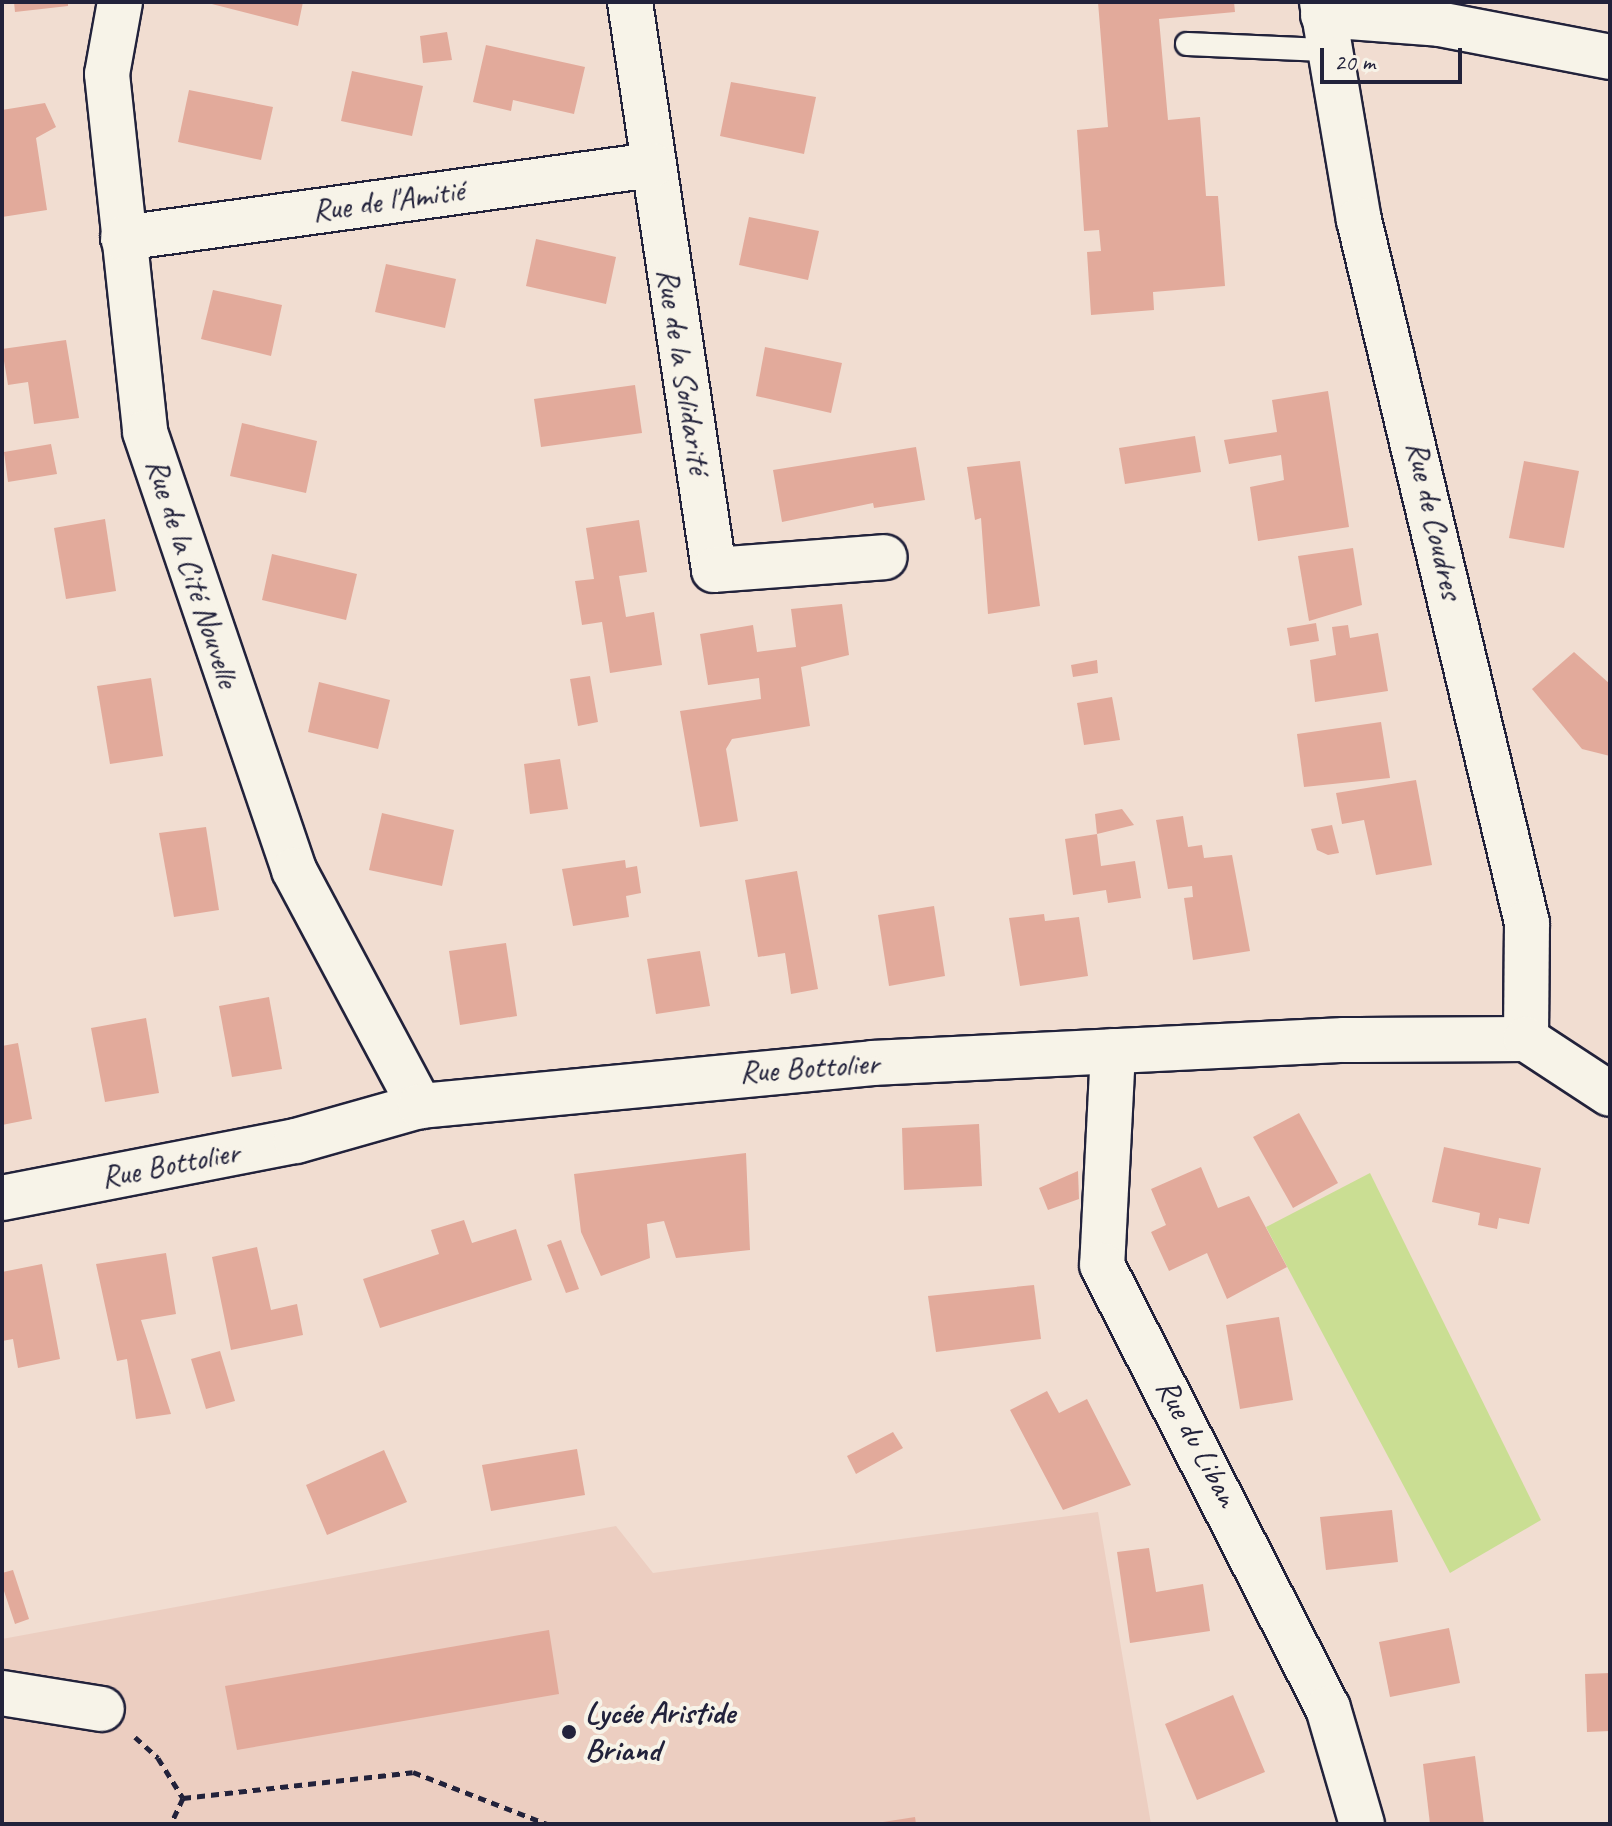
<!DOCTYPE html>
<html>
<head>
<meta charset="utf-8">
<style>
  body { margin:0 }
  #map { position:relative; width:1612px; height:1826px; overflow:hidden; background:#f1ddd1; font-family:Caveat,sans-serif }
  div>[style] { position:absolute }
  .built>* { inset:0; background:#eccec1 }
  .green>* { inset:0; background:#cade93 }
  .building>* { inset:0; background:#e2aa9b }
  .path>* { height:5px; margin-top:-2.5px; transform-origin:0; background:repeating-linear-gradient(90deg,#22223b 0 8px,transparent 0 14px) }
  .roads { filter:drop-shadow(2px 0 #22223b) drop-shadow(-2px 0 #22223b) drop-shadow(0 2px #22223b) drop-shadow(0 -2px #22223b) }
  .lane>* { height:22px; margin:-11px; padding:0 11px; transform-origin:11px; border-radius:11px; background:#f7f3e8 }
  .street>* { height:44px; margin:-22px; padding:0 22px; transform-origin:22px; border-radius:22px; background:#f7f3e8 }
  .dots>* { width:22px; height:22px; translate:-50% -50%; box-sizing:border-box; border:4px solid #f7f3e8; border-radius:50% }
  span { translate:-50% -50%; white-space:nowrap; text-align:center; line-height:1.15; -webkit-text-stroke:8px #f7f3e8; paint-order:stroke }
  .street-label { font-size:32px; color:#22223b }
  .poi-label { font-size:32px; color:#22223b; font-weight:700 }
  .left { translate:0 -50%; text-align:left }
  .frame { position:absolute; inset:0; border:4px solid #22223b; pointer-events:none }
  .scale { position:absolute; left:1320px; top:48px; width:142px; height:36px; box-sizing:border-box; border:4px solid #22223b; border-top:0; padding-left:10px; font-size:24px; line-height:28px; white-space:nowrap; color:#22223b; -webkit-text-stroke:6px #f7f3e8; paint-order:stroke }
</style>
</head>
<body>
<div id="map">
  <div class="built">
    <i style="clip-path:polygon(1098px 1512px,1151px 1824px,2px 1824px,2px 1639px,616px 1526px,653px 1573px)"></i>
  </div>
  <div class="green">
    <i style="clip-path:polygon(1370px 1173px,1541px 1520px,1450px 1573px,1266px 1227px)"></i>
  </div>
  <div class="building">
    <i style="clip-path:polygon(14px 2px,68px 2px,68px 6px,15px 12px)"></i>
    <i style="clip-path:polygon(204px 2px,303px 2px,298px 26px)"></i>
    <i style="clip-path:polygon(1098px 2px,1234px 2px,1235px 12px,1159px 19px,1168px 120px,1200px 117px,1206px 196px,1218px 196px,1225px 286px,1153px 292px,1154px 310px,1091px 315px,1087px 252px,1101px 251px,1099px 230px,1084px 231px,1077px 130px,1108px 127px)"></i>
    <i style="clip-path:polygon(447px 32px,452px 60px,423px 63px,420px 36px)"></i>
    <i style="clip-path:polygon(486px 45px,585px 67px,574px 114px,513px 100px,511px 111px,473px 102px)"></i>
    <i style="clip-path:polygon(352px 71px,423px 86px,412px 136px,341px 121px)"></i>
    <i style="clip-path:polygon(731px 82px,816px 97px,804px 154px,720px 136px)"></i>
    <i style="clip-path:polygon(189px 90px,273px 107px,261px 160px,178px 142px)"></i>
    <i style="clip-path:polygon(45px 103px,56px 127px,36px 138px,47px 210px,2px 217px,2px 110px)"></i>
    <i style="clip-path:polygon(749px 217px,819px 231px,808px 280px,739px 265px)"></i>
    <i style="clip-path:polygon(536px 239px,616px 257px,606px 304px,526px 286px)"></i>
    <i style="clip-path:polygon(386px 264px,456px 279px,445px 328px,375px 312px)"></i>
    <i style="clip-path:polygon(213px 290px,282px 305px,271px 356px,201px 339px)"></i>
    <i style="clip-path:polygon(66px 340px,79px 418px,34px 424px,28px 382px,8px 385px,2px 349px)"></i>
    <i style="clip-path:polygon(765px 347px,842px 363px,831px 413px,756px 396px)"></i>
    <i style="clip-path:polygon(635px 385px,642px 433px,541px 447px,534px 399px)"></i>
    <i style="clip-path:polygon(1328px 391px,1349px 527px,1258px 541px,1250px 487px,1284px 480px,1281px 455px,1229px 464px,1224px 440px,1277px 432px,1272px 400px)"></i>
    <i style="clip-path:polygon(242px 423px,317px 441px,306px 493px,230px 476px)"></i>
    <i style="clip-path:polygon(1195px 436px,1201px 472px,1125px 484px,1119px 448px)"></i>
    <i style="clip-path:polygon(51px 444px,57px 474px,8px 482px,4px 452px)"></i>
    <i style="clip-path:polygon(916px 447px,925px 500px,874px 508px,873px 503px,782px 522px,773px 470px)"></i>
    <i style="clip-path:polygon(1020px 461px,1040px 606px,988px 614px,981px 518px,975px 520px,967px 467px)"></i>
    <i style="clip-path:polygon(1524px 461px,1579px 471px,1564px 548px,1509px 538px)"></i>
    <i style="clip-path:polygon(105px 519px,116px 591px,66px 599px,54px 528px)"></i>
    <i style="clip-path:polygon(639px 520px,647px 572px,619px 576px,626px 617px,654px 612px,662px 665px,610px 673px,602px 622px,582px 625px,575px 581px,594px 579px,586px 528px)"></i>
    <i style="clip-path:polygon(1353px 548px,1362px 605px,1309px 621px,1298px 556px)"></i>
    <i style="clip-path:polygon(272px 554px,357px 574px,346px 620px,262px 600px)"></i>
    <i style="clip-path:polygon(842px 604px,849px 655px,801px 667px,810px 726px,732px 739px,726px 749px,738px 821px,700px 827px,680px 711px,761px 699px,759px 678px,708px 685px,700px 634px,753px 625px,757px 652px,796px 647px,791px 609px)"></i>
    <i style="clip-path:polygon(1316px 623px,1319px 641px,1290px 646px,1287px 628px)"></i>
    <i style="clip-path:polygon(1348px 625px,1350px 638px,1378px 633px,1388px 691px,1315px 702px,1310px 660px,1336px 655px,1332px 627px)"></i>
    <i style="clip-path:polygon(1574px 652px,1610px 684px,1610px 756px,1582px 749px,1532px 689px)"></i>
    <i style="clip-path:polygon(1097px 660px,1098px 673px,1073px 677px,1071px 665px)"></i>
    <i style="clip-path:polygon(590px 676px,598px 722px,578px 726px,570px 679px)"></i>
    <i style="clip-path:polygon(151px 678px,163px 756px,110px 764px,97px 686px)"></i>
    <i style="clip-path:polygon(319px 682px,390px 700px,378px 749px,308px 732px)"></i>
    <i style="clip-path:polygon(1112px 697px,1120px 740px,1084px 745px,1077px 703px)"></i>
    <i style="clip-path:polygon(1381px 722px,1390px 778px,1304px 787px,1297px 734px)"></i>
    <i style="clip-path:polygon(560px 759px,568px 809px,530px 814px,524px 764px)"></i>
    <i style="clip-path:polygon(1416px 780px,1432px 865px,1376px 875px,1364px 820px,1342px 824px,1336px 793px)"></i>
    <i style="clip-path:polygon(1122px 809px,1134px 825px,1097px 834px,1095px 814px)"></i>
    <i style="clip-path:polygon(382px 813px,454px 830px,442px 886px,369px 870px)"></i>
    <i style="clip-path:polygon(1183px 816px,1188px 847px,1202px 845px,1204px 858px,1232px 855px,1250px 951px,1193px 960px,1184px 898px,1193px 897px,1192px 886px,1168px 889px,1156px 820px)"></i>
    <i style="clip-path:polygon(1332px 825px,1339px 853px,1328px 855px,1317px 850px,1311px 829px)"></i>
    <i style="clip-path:polygon(206px 827px,219px 910px,174px 917px,159px 833px)"></i>
    <i style="clip-path:polygon(1097px 834px,1101px 866px,1135px 861px,1141px 898px,1108px 903px,1106px 890px,1073px 895px,1065px 839px)"></i>
    <i style="clip-path:polygon(625px 860px,626px 868px,637px 866px,641px 893px,626px 896px,629px 917px,573px 926px,562px 869px)"></i>
    <i style="clip-path:polygon(797px 871px,818px 989px,791px 994px,785px 953px,758px 957px,745px 880px)"></i>
    <i style="clip-path:polygon(934px 906px,945px 976px,889px 986px,878px 915px)"></i>
    <i style="clip-path:polygon(1044px 914px,1045px 921px,1079px 917px,1088px 976px,1020px 986px,1009px 918px)"></i>
    <i style="clip-path:polygon(506px 943px,517px 1016px,460px 1025px,449px 951px)"></i>
    <i style="clip-path:polygon(700px 951px,710px 1006px,656px 1014px,647px 959px)"></i>
    <i style="clip-path:polygon(269px 997px,282px 1069px,232px 1077px,219px 1006px)"></i>
    <i style="clip-path:polygon(146px 1018px,159px 1093px,105px 1102px,91px 1028px)"></i>
    <i style="clip-path:polygon(18px 1043px,32px 1119px,2px 1125px,2px 1046px)"></i>
    <i style="clip-path:polygon(1299px 1113px,1338px 1183px,1293px 1208px,1253px 1137px)"></i>
    <i style="clip-path:polygon(979px 1124px,982px 1186px,904px 1190px,902px 1128px)"></i>
    <i style="clip-path:polygon(1444px 1147px,1541px 1168px,1529px 1224px,1499px 1218px,1497px 1229px,1478px 1225px,1480px 1213px,1432px 1202px)"></i>
    <i style="clip-path:polygon(746px 1153px,750px 1250px,676px 1258px,664px 1221px,647px 1224px,650px 1258px,601px 1276px,581px 1232px,574px 1174px)"></i>
    <i style="clip-path:polygon(1201px 1167px,1218px 1208px,1249px 1196px,1287px 1267px,1227px 1299px,1207px 1253px,1169px 1271px,1151px 1232px,1166px 1225px,1151px 1189px)"></i>
    <i style="clip-path:polygon(1078px 1171px,1079px 1199px,1048px 1210px,1039px 1188px)"></i>
    <i style="clip-path:polygon(464px 1220px,472px 1243px,516px 1229px,532px 1280px,380px 1328px,363px 1279px,439px 1254px,431px 1230px)"></i>
    <i style="clip-path:polygon(561px 1240px,579px 1289px,566px 1293px,547px 1245px)"></i>
    <i style="clip-path:polygon(257px 1247px,271px 1310px,297px 1304px,303px 1335px,231px 1350px,212px 1257px)"></i>
    <i style="clip-path:polygon(166px 1253px,176px 1314px,141px 1320px,171px 1414px,136px 1419px,127px 1359px,117px 1361px,96px 1264px)"></i>
    <i style="clip-path:polygon(42px 1264px,60px 1359px,18px 1368px,13px 1339px,2px 1341px,2px 1272px)"></i>
    <i style="clip-path:polygon(1034px 1285px,1041px 1339px,936px 1352px,928px 1296px)"></i>
    <i style="clip-path:polygon(1279px 1317px,1293px 1400px,1240px 1409px,1226px 1325px)"></i>
    <i style="clip-path:polygon(220px 1351px,235px 1401px,206px 1409px,191px 1359px)"></i>
    <i style="clip-path:polygon(1047px 1391px,1059px 1413px,1087px 1399px,1131px 1485px,1063px 1510px,1010px 1410px)"></i>
    <i style="clip-path:polygon(893px 1432px,903px 1448px,856px 1474px,847px 1456px)"></i>
    <i style="clip-path:polygon(577px 1449px,585px 1495px,491px 1511px,482px 1465px)"></i>
    <i style="clip-path:polygon(384px 1450px,407px 1502px,327px 1535px,306px 1485px)"></i>
    <i style="clip-path:polygon(1392px 1510px,1398px 1562px,1326px 1570px,1320px 1517px)"></i>
    <i style="clip-path:polygon(1149px 1548px,1156px 1592px,1203px 1584px,1210px 1631px,1130px 1643px,1117px 1552px)"></i>
    <i style="clip-path:polygon(13px 1570px,29px 1619px,15px 1624px,2px 1585px,2px 1573px)"></i>
    <i style="clip-path:polygon(1449px 1628px,1460px 1683px,1390px 1697px,1379px 1642px)"></i>
    <i style="clip-path:polygon(549px 1630px,559px 1694px,237px 1750px,225px 1686px)"></i>
    <i style="clip-path:polygon(1610px 1673px,1610px 1731px,1587px 1732px,1585px 1674px)"></i>
    <i style="clip-path:polygon(1233px 1695px,1265px 1772px,1197px 1800px,1165px 1724px)"></i>
    <i style="clip-path:polygon(1475px 1756px,1484px 1824px,1430px 1824px,1423px 1764px)"></i>
    <i style="clip-path:polygon(915px 1817px,916px 1824px,883px 1824px,883px 1822px)"></i>
  </div>
  <div class="path">
    <i style="left:135px;top:1737px;width:31px;rotate:42deg"></i>
    <i style="left:158px;top:1758px;width:47px;rotate:58deg"></i>
    <i style="left:183px;top:1798px;width:29px;rotate:115deg"></i>
    <i style="left:183px;top:1798px;width:231px;rotate:-6.4deg"></i>
    <i style="left:413px;top:1772px;width:144px;rotate:21.2deg"></i>
  </div>
  <div class="roads">
    <div class="lane">
      <i style="left:1187px;top:44px;width:137px;rotate:2.5deg"></i>
    </div>
    <div class="street">
      <i style="left:120px;top:2px;width:73px;rotate:100.2deg"></i>
      <i style="left:107px;top:74px;width:360px;rotate:83.9deg"></i>
      <i style="left:145px;top:432px;width:463px;rotate:71.2deg"></i>
      <i style="left:294px;top:870px;width:268px;rotate:61.9deg"></i>
      <i style="left:630px;top:2px;width:574px;rotate:81.59deg"></i>
      <i style="left:714px;top:570px;width:171px;rotate:-4.3deg"></i>
      <i style="left:1322px;top:2px;width:221px;rotate:80.4deg"></i>
      <i style="left:1359px;top:220px;width:723px;rotate:76.56deg"></i>
      <i style="left:1527px;top:923px;width:116px;rotate:90.5deg"></i>
      <i style="left:1323px;top:15px;width:116px;rotate:4.4deg"></i>
      <i style="left:1439px;top:24px;width:174px;rotate:10.9deg"></i>
      <i style="left:123px;top:238px;width:534px;rotate:-7.86deg"></i>
      <i style="left:1113px;top:1051px;width:214px;rotate:92.9deg"></i>
      <i style="left:1102px;top:1265px;width:497px;rotate:63deg"></i>
      <i style="left:1328px;top:1708px;width:121px;rotate:73.7deg"></i>
      <i style="left:2px;top:1198px;width:299px;rotate:-11deg"></i>
      <i style="left:296px;top:1141px;width:129px;rotate:-15.8deg"></i>
      <i style="left:420px;top:1106px;width:454px;rotate:-5.4deg"></i>
      <i style="left:872px;top:1063px;width:473px;rotate:-2.8deg"></i>
      <i style="left:1344px;top:1040px;width:182px;rotate:-0.3deg"></i>
      <i style="left:1526px;top:1039px;width:100px;rotate:33.2deg"></i>
      <i style="left:2px;top:1693px;width:101px;rotate:9.1deg"></i>
    </div>
  </div>
  <div class="dots">
    <i style="left:569px;top:1732px;background:#22223b"></i>
  </div>
  <div class="street-label">
    <span style="left:388px;top:201px;rotate:-8deg">Rue de l'Amitié</span>
    <span style="left:683px;top:371px;rotate:81deg">Rue de la Solidarité</span>
    <span style="left:1434px;top:520px;rotate:77deg">Rue de Coudres</span>
    <span style="left:192px;top:573px;rotate:72deg">Rue de la Cité Nouvelle</span>
    <span style="left:809px;top:1068px;rotate:-4deg">Rue Bottolier</span>
    <span style="left:170px;top:1165px;rotate:-11deg">Rue Bottolier</span>
    <span style="left:1197px;top:1443px;rotate:62deg">Rue du Liban</span>
  </div>
  <div class="poi-label">
    <span class="left" style="left:585px;top:1732px">Lycée Aristide<br>Briand</span>
  </div>
  <div class="frame"></div>
  <div class="scale">20 m</div>
</div>
</body>
</html>
